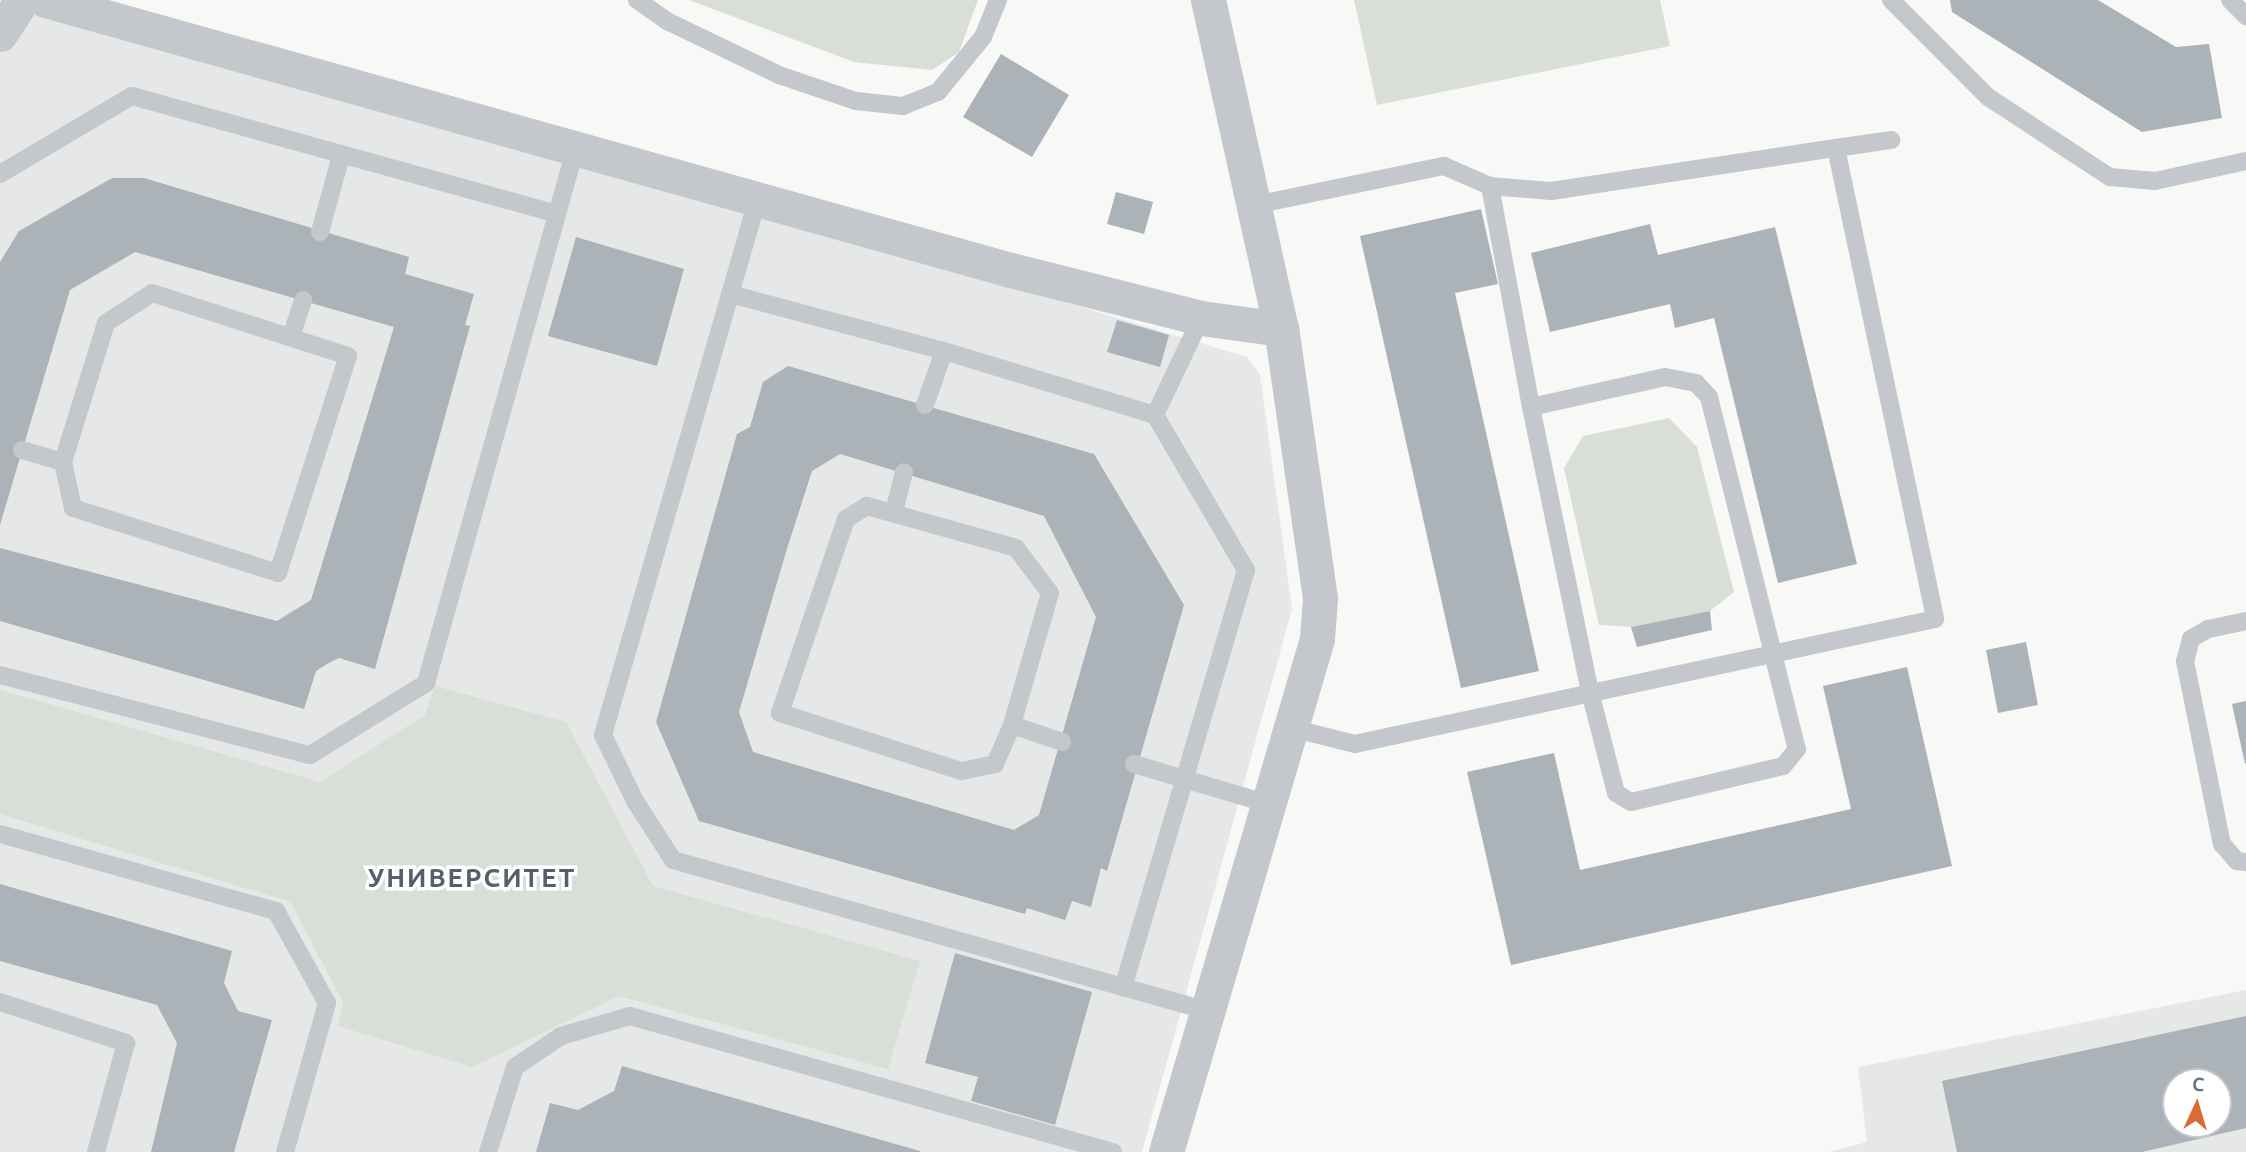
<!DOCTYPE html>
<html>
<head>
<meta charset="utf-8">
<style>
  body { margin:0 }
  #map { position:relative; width:2246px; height:1152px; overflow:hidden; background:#f8f8f6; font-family:Ubuntu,sans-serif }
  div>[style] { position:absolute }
  .built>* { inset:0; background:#e6e7e7 }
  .green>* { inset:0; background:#d9dfd7 }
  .building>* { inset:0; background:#abb2b8 }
  .service>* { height:18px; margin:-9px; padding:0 9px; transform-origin:9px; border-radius:9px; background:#c4c7cb }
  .minor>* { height:35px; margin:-17.5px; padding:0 17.5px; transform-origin:17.5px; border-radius:17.5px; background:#c4c7cb }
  span { translate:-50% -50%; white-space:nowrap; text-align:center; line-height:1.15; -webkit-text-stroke:7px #fff; paint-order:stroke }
  .district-label { font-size:26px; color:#57606a; font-weight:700; letter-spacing:2px }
  .north { position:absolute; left:2162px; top:1068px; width:70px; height:70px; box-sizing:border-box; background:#fff; border:2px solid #c3c8ce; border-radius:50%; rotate:4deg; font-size:19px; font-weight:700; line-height:28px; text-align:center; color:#697685 }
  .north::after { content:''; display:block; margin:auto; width:24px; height:32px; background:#d86c36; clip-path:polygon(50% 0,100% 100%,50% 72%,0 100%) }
</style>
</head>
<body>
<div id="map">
  <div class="built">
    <i style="clip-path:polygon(0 0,61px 0,1247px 357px,1260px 374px,1292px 609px,1142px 1152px,0 1152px)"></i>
    <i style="clip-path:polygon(evenodd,2246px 990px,2246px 1152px,1828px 1152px,1867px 1142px,1858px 1067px,2246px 990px,2176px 1082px,2218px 1082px,2218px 1124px,2176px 1124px,2176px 1082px)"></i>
  </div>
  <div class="green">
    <i style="clip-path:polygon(689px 0,978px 0,959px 52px,932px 70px,854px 62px)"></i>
    <i style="clip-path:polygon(1354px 0,1660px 0,1670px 46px,1377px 105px)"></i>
    <i style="clip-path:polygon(1669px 418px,1697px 447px,1734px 592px,1710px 611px,1631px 627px,1599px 625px,1564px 468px,1583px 436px)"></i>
    <i style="clip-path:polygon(435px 686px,566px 722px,653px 886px,920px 961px,888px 1069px,619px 996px,472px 1067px,338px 1026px,343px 1003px,291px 902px,0 814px,0 690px,320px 782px,425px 715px)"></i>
  </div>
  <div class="building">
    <i style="clip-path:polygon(1950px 0,2098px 0,2176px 47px,2209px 44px,2222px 118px,2142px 132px,1952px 12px)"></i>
    <i style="clip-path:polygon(1001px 54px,1069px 95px,1032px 157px,963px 117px)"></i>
    <i style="clip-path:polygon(112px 178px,144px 178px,409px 257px,405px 274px,474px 294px,465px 325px,470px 326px,375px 669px,339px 658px,327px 664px,316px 671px,304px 709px,0 621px,0 548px,277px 621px,311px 600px,394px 327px,135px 252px,70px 290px,0 525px,0 262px,19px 231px)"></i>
    <i style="clip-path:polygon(1116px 192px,1153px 202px,1144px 234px,1107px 224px)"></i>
    <i style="clip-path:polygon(1481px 209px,1498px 284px,1455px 293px,1539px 671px,1461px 688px,1360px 236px)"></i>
    <i style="clip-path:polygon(1650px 224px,1658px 255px,1775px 227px,1857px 564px,1778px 583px,1714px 318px,1675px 328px,1670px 304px,1550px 332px,1531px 253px)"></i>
    <i style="clip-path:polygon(576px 237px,684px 269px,657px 366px,548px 336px)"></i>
    <i style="clip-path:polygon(1117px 320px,1169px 335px,1160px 367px,1107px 352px)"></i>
    <i style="clip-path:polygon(evenodd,788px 366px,1094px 454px,1184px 605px,1107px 871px,1101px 868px,1091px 907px,1072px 901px,1065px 920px,1027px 908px,1025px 914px,699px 821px,656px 722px,737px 434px,750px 427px,763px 382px,788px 366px,840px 454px,1044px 516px,1096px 617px,1039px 815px,1014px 830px,753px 752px,739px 712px,786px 552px,812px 471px,840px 454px)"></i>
    <i style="clip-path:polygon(1710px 611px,1712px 630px,1637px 647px,1631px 627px)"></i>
    <i style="clip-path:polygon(2026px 642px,2038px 705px,1998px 713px,1986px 650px)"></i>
    <i style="clip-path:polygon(1907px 667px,1952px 866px,1511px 965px,1467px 772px,1554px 753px,1580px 870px,1851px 809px,1823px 686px)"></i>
    <i style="clip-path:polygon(2246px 701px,2246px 763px,2245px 764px,2232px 704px)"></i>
    <i style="clip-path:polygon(0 884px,232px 951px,224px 983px,238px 1011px,272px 1020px,234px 1152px,151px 1152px,177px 1043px,157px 1005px,0 961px)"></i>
    <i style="clip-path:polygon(955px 953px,1092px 992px,1055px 1125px,971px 1101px,978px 1077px,925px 1063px)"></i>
    <i style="clip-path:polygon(evenodd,2246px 1016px,2246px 1128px,2142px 1152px,1957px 1152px,1942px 1081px,2246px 1016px,2176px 1082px,2218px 1082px,2218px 1124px,2176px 1124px,2176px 1082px)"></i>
    <i style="clip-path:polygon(622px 1066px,920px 1151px,920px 1152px,536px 1152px,550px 1103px,578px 1110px,614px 1091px)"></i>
  </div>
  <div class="service">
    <i style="left:637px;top:0;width:37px;rotate:35deg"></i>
    <i style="left:667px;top:21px;width:124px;rotate:25.7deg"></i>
    <i style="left:779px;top:75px;width:81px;rotate:18.7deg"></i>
    <i style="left:856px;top:101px;width:47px;rotate:6.1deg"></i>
    <i style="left:903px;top:106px;width:38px;rotate:-22deg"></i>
    <i style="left:938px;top:92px;width:71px;rotate:-50.7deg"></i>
    <i style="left:983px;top:37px;width:40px;rotate:-68deg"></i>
    <i style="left:1891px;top:0;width:137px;rotate:45deg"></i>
    <i style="left:1988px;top:97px;width:146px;rotate:33.3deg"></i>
    <i style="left:2110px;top:177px;width:45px;rotate:5.1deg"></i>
    <i style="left:2155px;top:181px;width:93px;rotate:-12.4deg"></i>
    <i style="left:2230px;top:0;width:23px;rotate:45deg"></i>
    <i style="left:1836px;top:148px;width:56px;rotate:-8.3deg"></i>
    <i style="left:0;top:174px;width:153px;rotate:-30.6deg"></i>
    <i style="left:132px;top:96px;width:441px;rotate:15.5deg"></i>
    <i style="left:1490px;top:186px;width:225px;rotate:79.5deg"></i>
    <i style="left:757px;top:201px;width:556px;rotate:106.09deg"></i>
    <i style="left:603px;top:735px;width:73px;rotate:64.1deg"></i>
    <i style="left:635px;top:801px;width:70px;rotate:57.2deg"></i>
    <i style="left:673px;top:860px;width:556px;rotate:15.76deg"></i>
    <i style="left:1255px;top:205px;width:193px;rotate:-11.7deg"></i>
    <i style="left:1444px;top:166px;width:50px;rotate:23.5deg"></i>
    <i style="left:1490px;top:186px;width:61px;rotate:4.7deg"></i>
    <i style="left:1551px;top:191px;width:288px;rotate:-8.6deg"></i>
    <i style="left:1836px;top:148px;width:481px;rotate:78.1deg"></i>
    <i style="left:1935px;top:619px;width:593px;rotate:167.84deg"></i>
    <i style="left:1355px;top:744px;width:66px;rotate:-166deg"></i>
    <i style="left:320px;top:232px;width:79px;rotate:-74.6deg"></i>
    <i style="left:152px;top:293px;width:206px;rotate:17.8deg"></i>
    <i style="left:348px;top:356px;width:228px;rotate:107.9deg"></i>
    <i style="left:278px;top:573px;width:215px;rotate:-162.4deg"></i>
    <i style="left:73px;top:508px;width:47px;rotate:-102.3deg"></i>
    <i style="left:63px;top:462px;width:145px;rotate:-72.8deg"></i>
    <i style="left:106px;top:323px;width:55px;rotate:-33.1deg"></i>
    <i style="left:730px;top:294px;width:221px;rotate:14.9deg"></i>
    <i style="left:944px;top:351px;width:220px;rotate:16.9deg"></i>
    <i style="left:1155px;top:415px;width:180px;rotate:59.6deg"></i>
    <i style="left:1246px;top:570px;width:435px;rotate:106.4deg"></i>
    <i style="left:291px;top:337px;width:39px;rotate:-72deg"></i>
    <i style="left:1665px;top:377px;width:32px;rotate:11deg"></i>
    <i style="left:1696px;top:383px;width:19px;rotate:47deg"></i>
    <i style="left:1709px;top:397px;width:363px;rotate:76deg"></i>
    <i style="left:1797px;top:749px;width:22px;rotate:129deg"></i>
    <i style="left:1783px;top:766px;width:156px;rotate:166.7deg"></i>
    <i style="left:1631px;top:802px;width:17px;rotate:-149deg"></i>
    <i style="left:1616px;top:793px;width:104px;rotate:-104.4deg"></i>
    <i style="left:1590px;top:692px;width:291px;rotate:-101.7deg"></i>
    <i style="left:1531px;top:407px;width:137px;rotate:-12.6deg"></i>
    <i style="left:925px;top:405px;width:57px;rotate:-70.6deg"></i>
    <i style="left:1155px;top:415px;width:107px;rotate:-64.6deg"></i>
    <i style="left:22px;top:450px;width:43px;rotate:16.3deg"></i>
    <i style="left:867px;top:506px;width:155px;rotate:15.7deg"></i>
    <i style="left:1016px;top:548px;width:56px;rotate:52.9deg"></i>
    <i style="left:1050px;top:593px;width:137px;rotate:106.1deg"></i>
    <i style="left:1012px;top:725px;width:43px;rotate:113.6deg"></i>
    <i style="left:995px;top:764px;width:35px;rotate:168deg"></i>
    <i style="left:961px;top:771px;width:190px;rotate:-162.2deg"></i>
    <i style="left:780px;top:713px;width:205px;rotate:-71.2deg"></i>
    <i style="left:846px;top:519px;width:25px;rotate:-32deg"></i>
    <i style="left:894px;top:512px;width:41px;rotate:-76deg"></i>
    <i style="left:2246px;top:621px;width:39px;rotate:168deg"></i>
    <i style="left:2208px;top:629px;width:20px;rotate:150deg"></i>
    <i style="left:2191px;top:639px;width:23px;rotate:105deg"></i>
    <i style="left:2185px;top:661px;width:187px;rotate:78.6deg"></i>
    <i style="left:2222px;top:844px;width:23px;rotate:49deg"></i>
    <i style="left:2237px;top:861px;width:9px;rotate:6deg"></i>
    <i style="left:0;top:675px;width:320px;rotate:14.5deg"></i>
    <i style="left:310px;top:755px;width:137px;rotate:-31.8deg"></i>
    <i style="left:426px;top:683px;width:553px;rotate:-74.38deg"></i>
    <i style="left:1012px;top:725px;width:53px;rotate:18.8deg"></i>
    <i style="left:1134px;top:764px;width:141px;rotate:16.5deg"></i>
    <i style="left:0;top:834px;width:287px;rotate:15.6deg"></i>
    <i style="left:276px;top:911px;width:105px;rotate:61deg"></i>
    <i style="left:327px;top:1003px;width:155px;rotate:105.7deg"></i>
    <i style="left:0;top:1002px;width:133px;rotate:18deg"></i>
    <i style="left:126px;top:1043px;width:113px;rotate:105.4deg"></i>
    <i style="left:488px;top:1152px;width:89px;rotate:-72.4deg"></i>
    <i style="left:515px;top:1067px;width:55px;rotate:-34deg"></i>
    <i style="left:561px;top:1036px;width:72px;rotate:-16.2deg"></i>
    <i style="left:630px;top:1016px;width:502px;rotate:15.73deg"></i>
  </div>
  <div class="minor">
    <i style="left:45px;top:0;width:1003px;rotate:15.62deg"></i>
    <i style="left:1011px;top:270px;width:196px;rotate:14.2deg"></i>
    <i style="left:1201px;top:318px;width:81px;rotate:7.8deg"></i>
    <i style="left:0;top:34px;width:40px;rotate:-57.1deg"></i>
    <i style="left:1166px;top:1152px;width:535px;rotate:-73.6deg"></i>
    <i style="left:1317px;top:639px;width:41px;rotate:-85.8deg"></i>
    <i style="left:1320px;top:598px;width:272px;rotate:-98.2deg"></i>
    <i style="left:1281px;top:329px;width:337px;rotate:-102.5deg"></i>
  </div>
  <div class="district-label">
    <span style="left:472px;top:878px">УНИВЕРСИТЕТ</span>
  </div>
  <div class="north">С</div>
</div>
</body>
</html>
